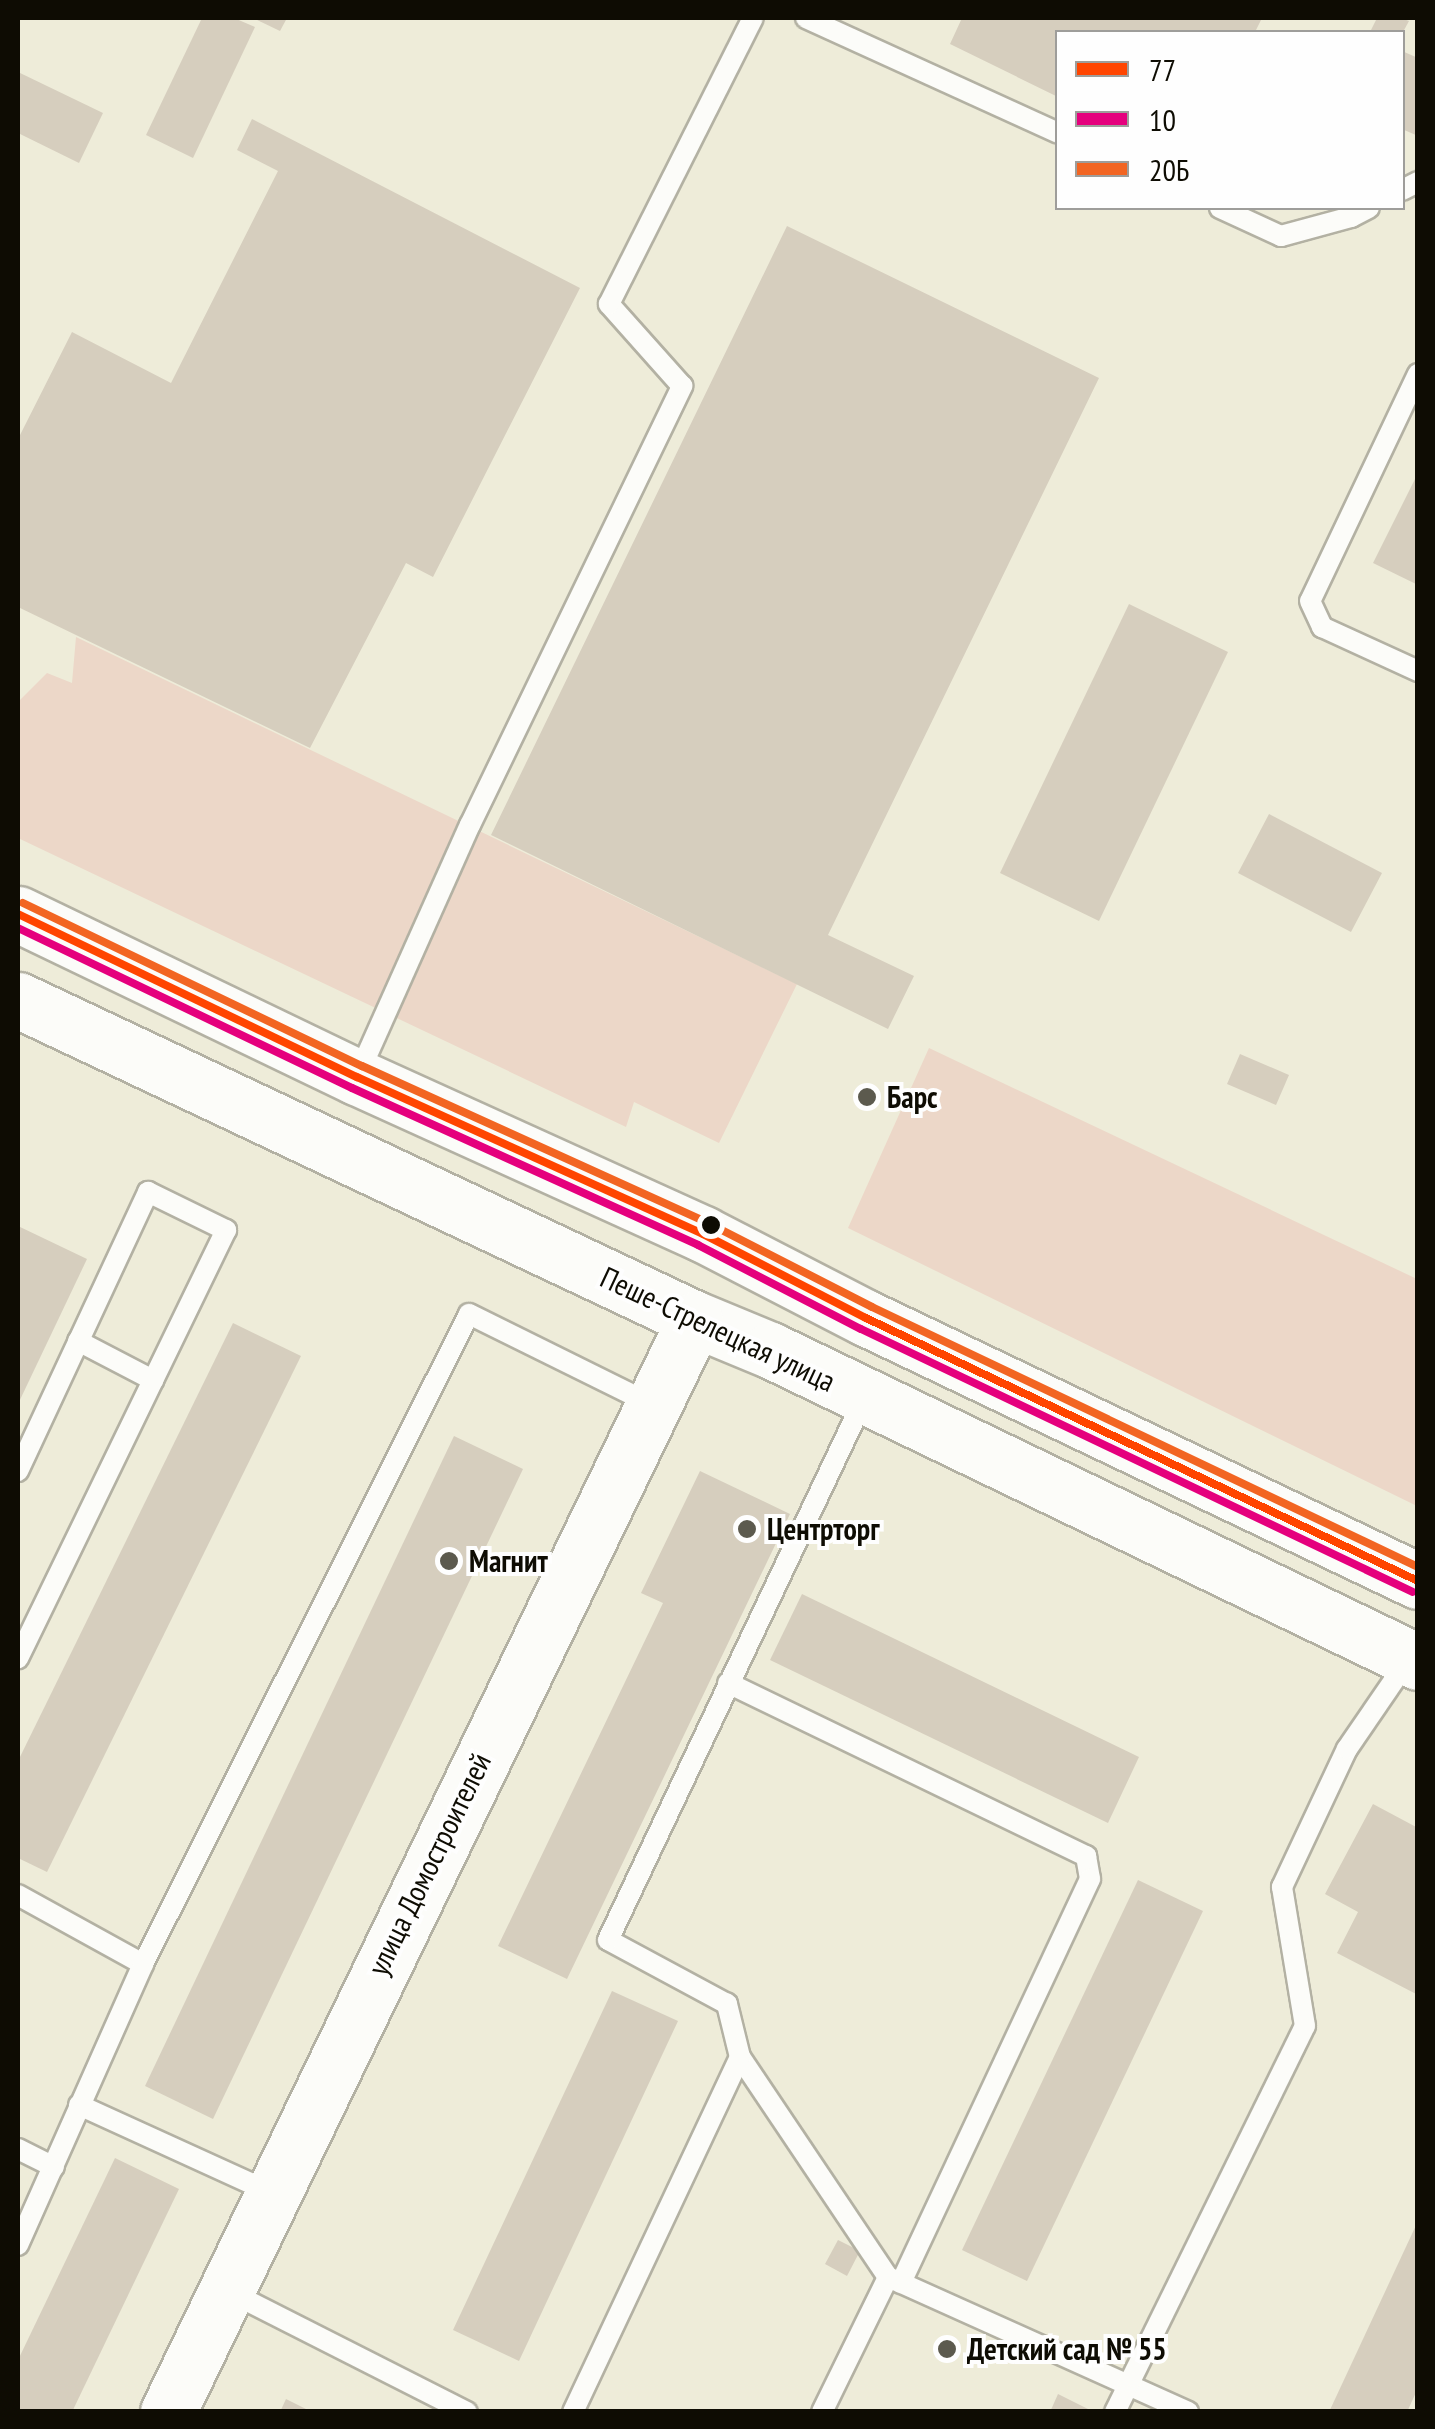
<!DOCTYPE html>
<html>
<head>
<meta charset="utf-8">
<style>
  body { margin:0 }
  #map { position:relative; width:1435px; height:2429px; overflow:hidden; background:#eeecd9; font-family:"PT Sans Narrow",sans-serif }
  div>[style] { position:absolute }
  .green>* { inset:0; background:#ecd7c8 }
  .building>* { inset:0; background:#d6cebe }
  .roads { filter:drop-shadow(2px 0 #b3b1a3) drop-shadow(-2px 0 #b3b1a3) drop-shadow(0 2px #b3b1a3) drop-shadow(0 -2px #b3b1a3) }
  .lane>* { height:20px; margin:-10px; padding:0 10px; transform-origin:10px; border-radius:10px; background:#fcfcf9 }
  .secondary>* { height:55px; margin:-27.5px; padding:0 27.5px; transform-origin:27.5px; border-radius:27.5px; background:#fcfcf9 }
  .bus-1>* { height:8px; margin:-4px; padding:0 4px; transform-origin:4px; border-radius:4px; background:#ff4500 }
  .bus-2>* { height:8px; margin:-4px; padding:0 4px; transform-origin:4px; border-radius:4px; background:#e5007d }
  .bus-3>* { height:8px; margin:-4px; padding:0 4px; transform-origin:4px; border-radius:4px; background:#f26522 }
  .dots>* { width:28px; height:28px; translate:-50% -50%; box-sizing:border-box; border:5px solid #fefefe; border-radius:50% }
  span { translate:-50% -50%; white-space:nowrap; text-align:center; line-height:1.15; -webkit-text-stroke:8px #fefefe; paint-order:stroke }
  .poi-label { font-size:30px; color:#0e0c03; font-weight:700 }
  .left { translate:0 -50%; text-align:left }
  .street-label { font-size:30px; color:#0e0c03 }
  .frame { position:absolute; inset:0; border:20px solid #0e0c03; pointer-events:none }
  .legend { position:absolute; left:1055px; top:30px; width:350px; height:180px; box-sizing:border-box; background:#fefefe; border:2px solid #9e9d9a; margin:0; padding:12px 18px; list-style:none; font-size:30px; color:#0e0c03 }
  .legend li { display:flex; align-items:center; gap:20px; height:50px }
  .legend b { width:50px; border:2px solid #9e9d9a }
</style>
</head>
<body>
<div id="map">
  <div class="green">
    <i style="clip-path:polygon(76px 637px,797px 984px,719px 1143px,634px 1102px,626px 1127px,18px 838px,18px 702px,47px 673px,72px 683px)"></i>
    <i style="clip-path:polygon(929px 1048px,1417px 1279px,1417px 1506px,848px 1228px)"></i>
  </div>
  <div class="building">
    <i style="clip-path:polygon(202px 18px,234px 18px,255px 27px,193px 158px,146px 135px)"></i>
    <i style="clip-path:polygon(253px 18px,287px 18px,280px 31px)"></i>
    <i style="clip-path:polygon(962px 18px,1262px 18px,1255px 32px,1058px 32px,1058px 97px,950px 44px)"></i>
    <i style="clip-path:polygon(1377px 18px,1401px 18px,1409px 21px,1403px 32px,1370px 32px)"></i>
    <i style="clip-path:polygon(1402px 51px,1418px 58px,1418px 136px,1402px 129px)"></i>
    <i style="clip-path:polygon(18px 72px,103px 113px,79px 163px,18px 133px)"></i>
    <i style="clip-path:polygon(252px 119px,580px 288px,433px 577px,406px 563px,310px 748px,18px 607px,18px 439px,72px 332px,171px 383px,278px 171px,237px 150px)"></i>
    <i style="clip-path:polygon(787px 226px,1099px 378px,828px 935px,914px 976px,888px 1029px,491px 835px)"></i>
    <i style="clip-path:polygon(1418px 473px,1418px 585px,1373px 563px)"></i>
    <i style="clip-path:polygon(1129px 604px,1228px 652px,1099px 921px,1000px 873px)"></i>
    <i style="clip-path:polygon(1269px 814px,1382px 873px,1351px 932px,1238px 873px)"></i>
    <i style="clip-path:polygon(1240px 1054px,1289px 1075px,1276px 1105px,1227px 1084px)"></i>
    <i style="clip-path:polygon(18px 1226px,87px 1259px,18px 1404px)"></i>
    <i style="clip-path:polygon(233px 1323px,301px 1356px,47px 1872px,18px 1858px,18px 1761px)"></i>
    <i style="clip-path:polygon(454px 1436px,523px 1469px,213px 2119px,145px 2086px)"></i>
    <i style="clip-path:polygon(700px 1471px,790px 1514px,567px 1979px,498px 1946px,663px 1603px,641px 1593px)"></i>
    <i style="clip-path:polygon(802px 1594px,1139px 1757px,1108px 1823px,770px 1660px)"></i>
    <i style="clip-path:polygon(1373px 1804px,1418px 1828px,1418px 1995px,1337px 1953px,1358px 1912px,1325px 1894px)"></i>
    <i style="clip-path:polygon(1138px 1880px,1203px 1911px,1027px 2281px,962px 2250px)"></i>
    <i style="clip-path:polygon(612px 1991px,678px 2021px,519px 2361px,453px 2330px)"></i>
    <i style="clip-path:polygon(115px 2158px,179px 2189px,72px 2412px,18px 2412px,18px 2360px)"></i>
    <i style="clip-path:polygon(1418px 2221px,1418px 2388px,1407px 2412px,1329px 2412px)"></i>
    <i style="clip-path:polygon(838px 2240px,860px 2251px,847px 2276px,825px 2264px)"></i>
    <i style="clip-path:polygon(1058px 2394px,1094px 2412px,1050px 2412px)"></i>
    <i style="clip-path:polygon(286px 2399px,312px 2412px,280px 2412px)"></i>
  </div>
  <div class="roads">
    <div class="lane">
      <i style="left:806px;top:18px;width:277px;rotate:24.5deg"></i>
      <i style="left:1402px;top:190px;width:18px;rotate:-27deg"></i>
      <i style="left:1220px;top:208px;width:67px;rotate:24.7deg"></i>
      <i style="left:1281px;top:236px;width:73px;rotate:-15.2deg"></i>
      <i style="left:1351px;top:217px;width:20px;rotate:-27deg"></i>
      <i style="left:1418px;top:374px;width:251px;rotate:115.4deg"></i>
      <i style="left:1310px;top:601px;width:29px;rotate:65deg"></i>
      <i style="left:1322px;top:627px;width:106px;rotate:24.6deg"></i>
      <i style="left:358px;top:1075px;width:274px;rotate:-65.9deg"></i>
      <i style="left:470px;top:825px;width:488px;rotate:-64.2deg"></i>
      <i style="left:682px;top:386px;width:110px;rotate:-131.7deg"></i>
      <i style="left:609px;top:304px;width:320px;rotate:-63.3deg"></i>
      <i style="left:78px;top:1341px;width:85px;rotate:27.5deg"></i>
      <i style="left:18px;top:1471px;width:308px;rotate:-65deg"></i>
      <i style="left:148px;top:1192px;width:87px;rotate:26deg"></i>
      <i style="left:226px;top:1230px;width:476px;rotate:115.9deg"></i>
      <i style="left:728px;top:1683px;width:398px;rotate:25.8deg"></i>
      <i style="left:1086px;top:1856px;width:23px;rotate:80deg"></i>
      <i style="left:1090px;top:1879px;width:446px;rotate:115.1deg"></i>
      <i style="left:18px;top:1895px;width:143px;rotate:28.9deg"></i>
      <i style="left:740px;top:2057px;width:265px;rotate:56.1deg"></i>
      <i style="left:888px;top:2277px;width:329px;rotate:24.2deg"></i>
      <i style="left:79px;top:2105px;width:210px;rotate:24.5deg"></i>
      <i style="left:18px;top:2149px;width:40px;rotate:26.6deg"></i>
      <i style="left:18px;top:2245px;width:308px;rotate:-66deg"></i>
      <i style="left:143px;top:1964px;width:727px;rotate:-63.36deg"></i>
      <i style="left:469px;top:1314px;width:203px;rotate:26.3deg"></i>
      <i style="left:228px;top:2291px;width:268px;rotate:26.9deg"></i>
      <i style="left:573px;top:2412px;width:392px;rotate:-64.8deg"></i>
      <i style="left:740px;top:2057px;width:55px;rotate:-103.8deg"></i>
      <i style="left:727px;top:2004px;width:135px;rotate:-151.7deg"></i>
      <i style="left:608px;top:1940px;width:599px;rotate:-64.68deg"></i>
      <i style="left:822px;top:2412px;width:150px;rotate:-63.9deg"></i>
      <i style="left:1115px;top:2412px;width:430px;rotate:-63.8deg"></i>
      <i style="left:1305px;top:2026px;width:141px;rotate:-99.4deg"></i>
      <i style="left:1282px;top:1887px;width:153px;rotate:-64.8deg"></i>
      <i style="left:1347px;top:1749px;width:108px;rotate:-55.6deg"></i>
    </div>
    <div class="secondary">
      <i style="left:18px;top:914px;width:376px;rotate:25.7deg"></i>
      <i style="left:357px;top:1077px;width:380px;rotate:24.4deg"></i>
      <i style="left:703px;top:1234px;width:183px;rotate:27.3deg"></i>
      <i style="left:866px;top:1318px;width:611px;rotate:25.48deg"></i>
      <i style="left:18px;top:1000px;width:748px;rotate:25.23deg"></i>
      <i style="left:695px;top:1319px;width:81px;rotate:22.5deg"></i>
      <i style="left:770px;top:1350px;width:719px;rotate:25.71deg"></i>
      <i style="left:168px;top:2412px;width:1213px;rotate:-64.26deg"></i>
    </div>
  </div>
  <div class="bus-1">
    <i style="left:18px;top:914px;width:376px;rotate:25.7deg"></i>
    <i style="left:357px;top:1077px;width:380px;rotate:24.4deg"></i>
    <i style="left:703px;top:1234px;width:183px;rotate:27.3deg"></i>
    <i style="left:866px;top:1318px;width:611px;rotate:25.48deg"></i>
  </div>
  <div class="bus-2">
    <i style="left:18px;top:928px;width:370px;rotate:25.6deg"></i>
    <i style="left:352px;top:1088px;width:380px;rotate:24.4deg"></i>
    <i style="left:698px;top:1245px;width:183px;rotate:27.3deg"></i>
    <i style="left:861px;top:1329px;width:611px;rotate:25.48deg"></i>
  </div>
  <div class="bus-3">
    <i style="left:23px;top:903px;width:376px;rotate:25.7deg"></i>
    <i style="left:362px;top:1066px;width:380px;rotate:24.4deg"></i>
    <i style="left:708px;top:1223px;width:184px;rotate:27.1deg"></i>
    <i style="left:872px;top:1307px;width:605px;rotate:25.46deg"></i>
  </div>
  <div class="dots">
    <i style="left:867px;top:1097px;background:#5c5a4e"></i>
    <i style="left:711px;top:1225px;background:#0e0c03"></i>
    <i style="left:747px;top:1529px;background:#5c5a4e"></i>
    <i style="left:449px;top:1561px;background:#5c5a4e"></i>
    <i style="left:947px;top:2349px;background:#5c5a4e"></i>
  </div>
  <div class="poi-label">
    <span class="left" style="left:887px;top:1097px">Барс</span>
    <span class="left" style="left:767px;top:1529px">Центрторг</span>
    <span class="left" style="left:469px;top:1561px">Магнит</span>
    <span class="left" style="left:967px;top:2349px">Детский сад № 55</span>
  </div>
  <div class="street-label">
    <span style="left:718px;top:1329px;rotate:25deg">Пеше-Стрелецкая улица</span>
    <span style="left:429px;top:1864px;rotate:-64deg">улица Домостроителей</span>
  </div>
  <div class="frame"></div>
  <ul class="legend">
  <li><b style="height:12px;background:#ff4500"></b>77</li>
  <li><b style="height:12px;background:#e5007d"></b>10</li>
  <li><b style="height:12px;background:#f26522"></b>20Б</li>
  </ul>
</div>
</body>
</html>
